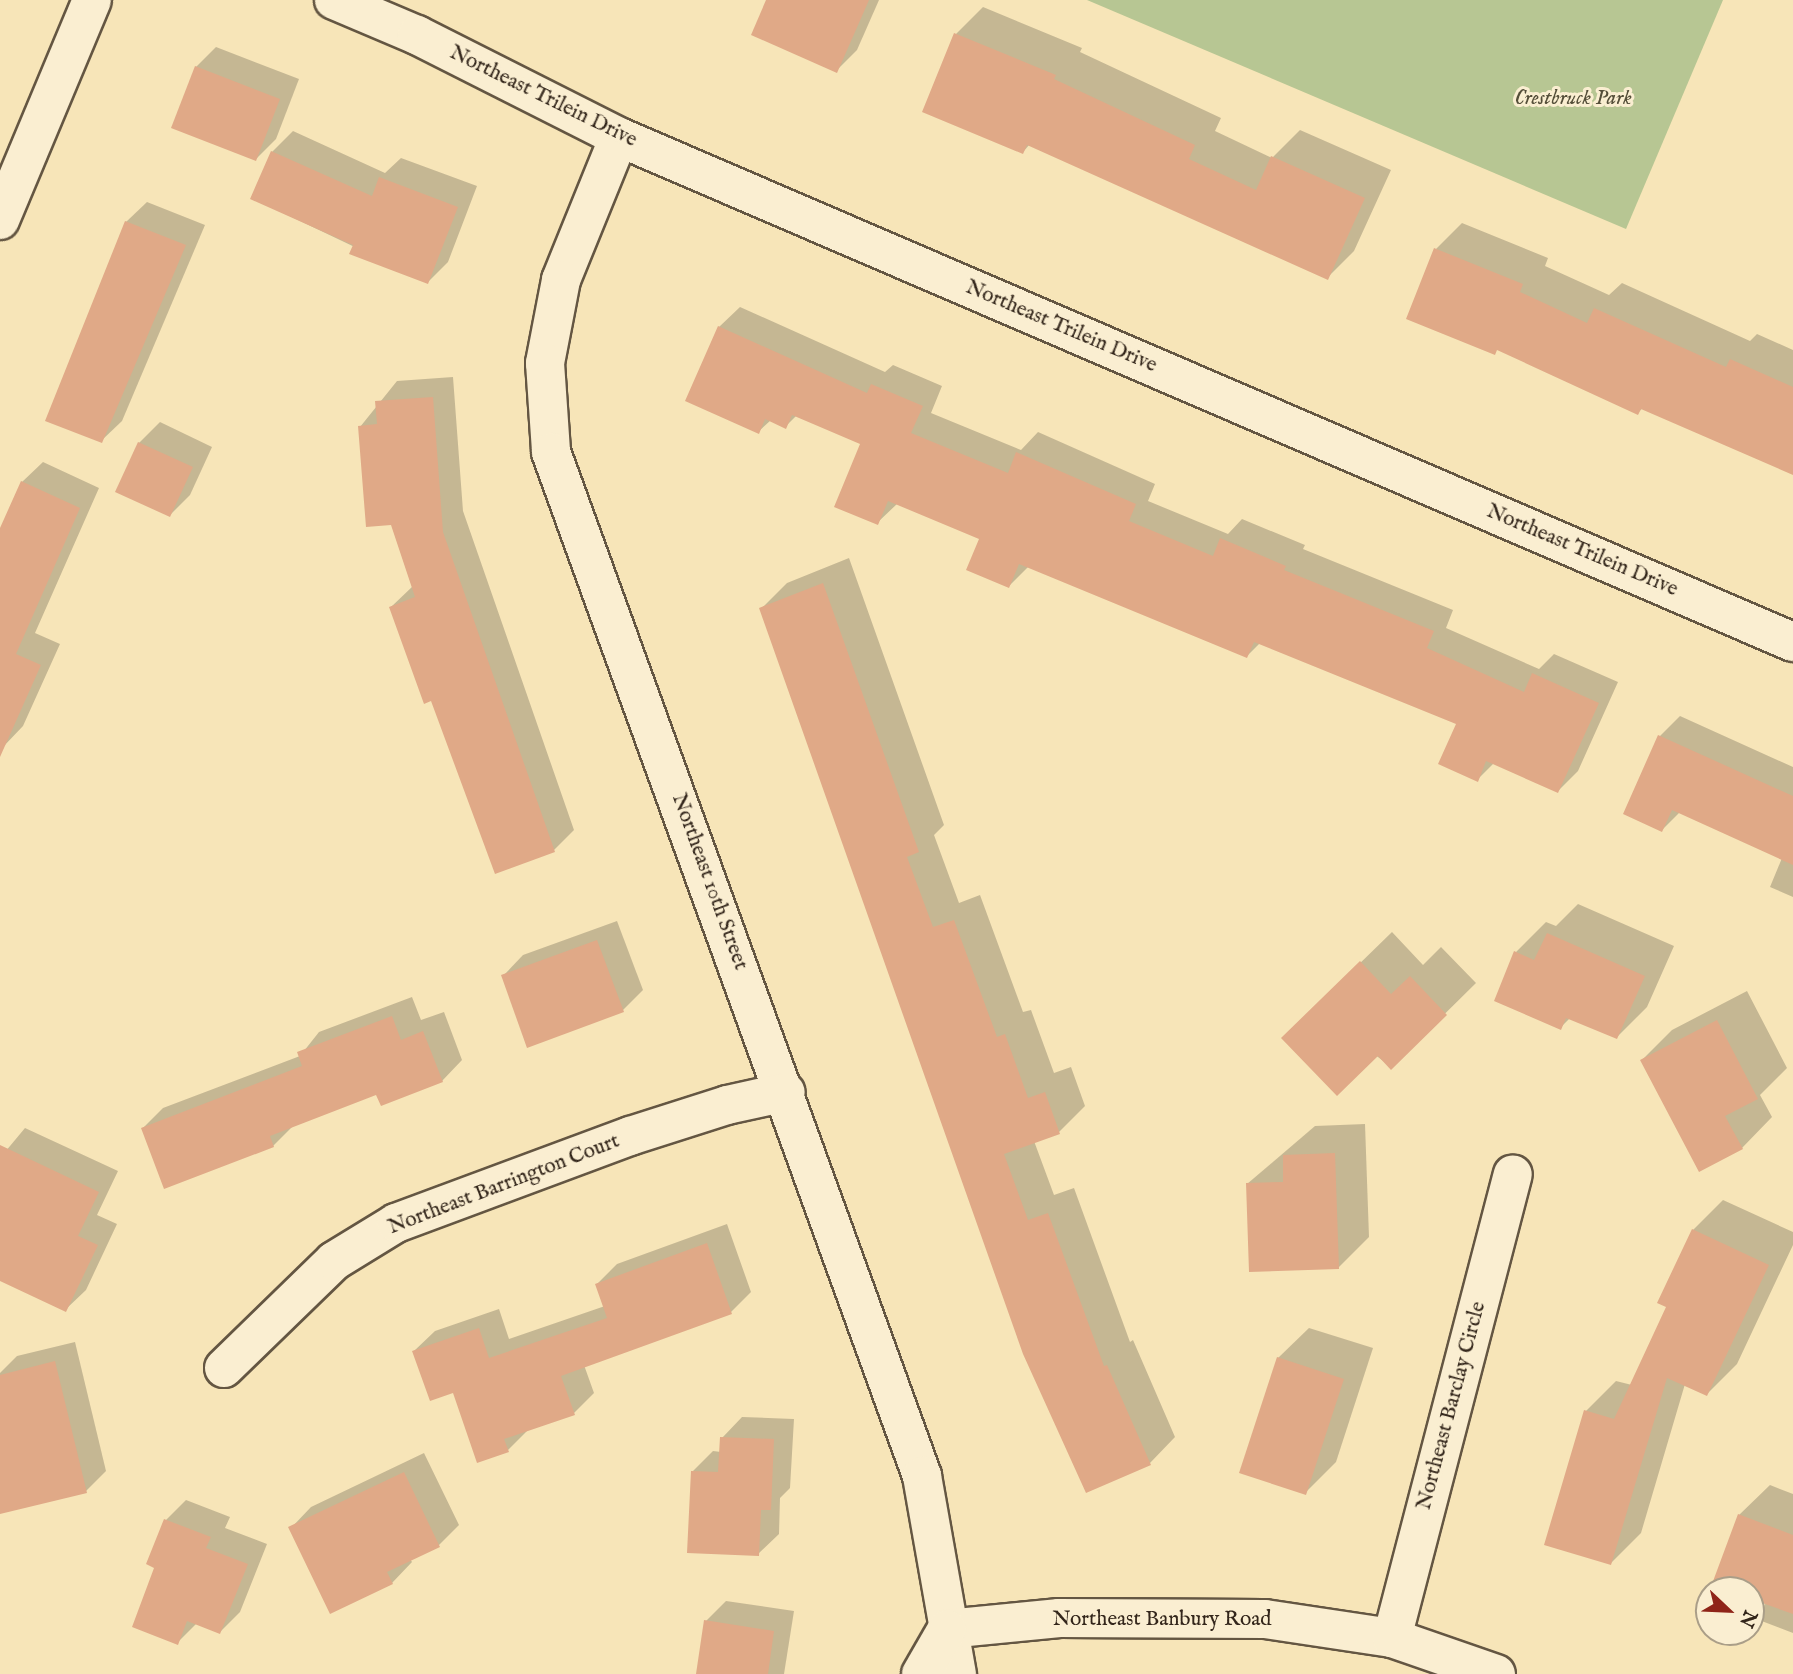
<!DOCTYPE html>
<html>
<head>
<meta charset="utf-8">
<style>
  body { margin:0 }
  #map { position:relative; width:1793px; height:1674px; overflow:hidden; background:#f7e5b8; font-family:"IM FELL English",serif }
  div>[style] { position:absolute }
  .green>* { inset:0; background:#b7c693 }
  .shadow>* { inset:0; background:#0003 }
  .building>* { inset:0; background:#e0a987 }
  .roads { filter:drop-shadow(2px 0 #645642) drop-shadow(-2px 0 #645642) drop-shadow(0 2px #645642) drop-shadow(0 -2px #645642) }
  .minor>* { height:38px; margin:-19px; padding:0 19px; transform-origin:19px; border-radius:19px; background:#faeed1 }
  span { translate:-50% -50%; white-space:nowrap; text-align:center; line-height:1.15; -webkit-text-stroke:6px #faeed1; paint-order:stroke }
  .street-label { font-size:21px; color:#33261b }
  .park-label { font-size:21px; color:#544e39; font-style:italic }
  .north { position:absolute; left:1695px; top:1576px; width:70px; height:70px; box-sizing:border-box; background:#faeed1; border:2px solid #aa9e88; border-radius:50%; rotate:113deg; font-size:19px; font-weight:700; line-height:28px; text-align:center; color:#33261b }
  .north::after { content:''; display:block; margin:auto; width:24px; height:32px; background:#8f2418; clip-path:polygon(50% 0,100% 100%,50% 72%,0 100%) }
</style>
</head>
<body>
<div id="map">
  <div class="green">
    <i style="clip-path:polygon(1087px 0,1723px 0,1626px 229px)"></i>
  </div>
  <div class="shadow">
    <i style="clip-path:polygon(768px 0,879px 0,857px 50px,837px 70px)"></i>
    <i style="clip-path:polygon(983px 7px,1082px 48px,1080px 52px,1221px 118px,1215px 131px,1272px 158px,1300px 130px,1391px 170px,1354px 251px,1327px 278px,1030px 144px,1023px 152px,956px 34px)"></i>
    <i style="clip-path:polygon(216px 47px,299px 79px,276px 139px,256px 159px,196px 67px)"></i>
    <i style="clip-path:polygon(293px 131px,385px 173px,401px 158px,477px 186px,448px 262px,428px 282px,252px 198px,272px 152px)"></i>
    <i style="clip-path:polygon(147px 202px,205px 225px,122px 421px,101px 441px,126px 222px)"></i>
    <i style="clip-path:polygon(1462px 223px,1548px 258px,1545px 266px,1609px 295px,1622px 283px,1750px 341px,1757px 334px,1793px 350px,1793px 473px,1643px 408px,1637px 413px,1436px 249px)"></i>
    <i style="clip-path:polygon(740px 307px,885px 372px,893px 365px,942px 386px,931px 413px,1021px 450px,1038px 432px,1155px 484px,1148px 501px,1228px 534px,1242px 519px,1305px 545px,1303px 549px,1453px 610px,1446px 628px,1539px 669px,1554px 654px,1618px 682px,1578px 771px,1558px 791px,1494px 763px,1477px 780px,1458px 723px,1261px 642px,1247px 656px,1029px 566px,1009px 586px,982px 538px,898px 503px,877px 523px,862px 443px,797px 415px,786px 426px,771px 420px,758px 432px,719px 327px)"></i>
    <i style="clip-path:polygon(453px 377px,463px 511px,574px 830px,554px 850px,433px 698px,391px 607px,413px 586px,360px 427px,397px 381px)"></i>
    <i style="clip-path:polygon(160px 422px,212px 447px,190px 495px,170px 515px,139px 443px)"></i>
    <i style="clip-path:polygon(43px 462px,99px 488px,35px 633px,60px 644px,23px 726px,3px 747px,0 535px,22px 482px)"></i>
    <i style="clip-path:polygon(849px 558px,944px 825px,934px 835px,959px 903px,980px 895px,1023px 1012px,1031px 1010px,1054px 1073px,1071px 1067px,1085px 1106px,1059px 1132px,1034px 1141px,1054px 1195px,1074px 1188px,1130px 1342px,1133px 1340px,1175px 1437px,1150px 1463px,1086px 1491px,761px 609px,787px 583px)"></i>
    <i style="clip-path:polygon(1680px 716px,1793px 767px,1793px 897px,1770px 887px,1782px 858px,1680px 812px,1662px 830px,1660px 736px)"></i>
    <i style="clip-path:polygon(1578px 904px,1674px 946px,1647px 1007px,1617px 1037px,1570px 1018px,1560px 1028px,1516px 952px,1546px 922px,1556px 926px)"></i>
    <i style="clip-path:polygon(617px 921px,643px 990px,623px 1010px,503px 976px,523px 955px)"></i>
    <i style="clip-path:polygon(1392px 932px,1423px 965px,1441px 947px,1476px 983px,1391px 1067px,1314px 1008px)"></i>
    <i style="clip-path:polygon(1747px 991px,1787px 1068px,1760px 1095px,1772px 1117px,1742px 1148px,1642px 1060px,1672px 1030px)"></i>
    <i style="clip-path:polygon(412px 997px,421px 1020px,444px 1012px,462px 1060px,442px 1081px,377px 1093px,293px 1126px,273px 1146px,143px 1128px,163px 1108px,300px 1056px,319px 1032px)"></i>
    <i style="clip-path:polygon(1365px 1124px,1369px 1237px,1338px 1268px,1247px 1184px,1315px 1126px)"></i>
    <i style="clip-path:polygon(25px 1128px,118px 1171px,97px 1215px,117px 1224px,86px 1290px,65px 1310px,0 1279px,0 1158px)"></i>
    <i style="clip-path:polygon(1723px 1200px,1793px 1232px,1793px 1245px,1737px 1364px,1707px 1394px,1685px 1384px,1641px 1533px,1611px 1563px,1586px 1411px,1616px 1381px,1632px 1385px,1669px 1306px,1693px 1230px)"></i>
    <i style="clip-path:polygon(727px 1224px,751px 1292px,731px 1312px,584px 1365px,594px 1393px,574px 1413px,528px 1430px,508px 1450px,414px 1351px,435px 1331px,499px 1309px,509px 1339px,605px 1306px,597px 1284px,617px 1264px)"></i>
    <i style="clip-path:polygon(1309px 1328px,1373px 1348px,1336px 1462px,1305px 1493px,1278px 1358px)"></i>
    <i style="clip-path:polygon(75px 1342px,106px 1471px,86px 1491px,0 1512px,0 1373px,17px 1356px)"></i>
    <i style="clip-path:polygon(742px 1417px,794px 1419px,790px 1488px,780px 1498px,779px 1534px,758px 1554px,693px 1471px,713px 1451px,721px 1452px,722px 1438px)"></i>
    <i style="clip-path:polygon(424px 1453px,459px 1525px,439px 1545px,410px 1559px,412px 1562px,392px 1583px,291px 1528px,311px 1507px)"></i>
    <i style="clip-path:polygon(1770px 1485px,1793px 1494px,1793px 1633px,1759px 1620px,1766px 1602px,1751px 1590px,1714px 1583px,1739px 1515px)"></i>
    <i style="clip-path:polygon(186px 1500px,230px 1517px,225px 1528px,267px 1544px,240px 1612px,220px 1632px,197px 1623px,177px 1643px,157px 1567px,166px 1520px)"></i>
    <i style="clip-path:polygon(726px 1601px,794px 1611px,784px 1674px,698px 1674px,706px 1621px)"></i>
  </div>
  <div class="building">
    <i style="clip-path:polygon(766px 0,869px 0,837px 73px,751px 35px)"></i>
    <i style="clip-path:polygon(954px 33px,1056px 75px,1054px 79px,1195px 145px,1189px 159px,1256px 190px,1271px 156px,1365px 198px,1328px 280px,1027px 145px,1023px 154px,922px 112px)"></i>
    <i style="clip-path:polygon(195px 66px,280px 99px,256px 161px,171px 128px)"></i>
    <i style="clip-path:polygon(271px 151px,372px 196px,379px 177px,458px 207px,428px 284px,349px 254px,353px 245px,250px 199px)"></i>
    <i style="clip-path:polygon(125px 221px,186px 245px,102px 443px,45px 421px)"></i>
    <i style="clip-path:polygon(1434px 248px,1523px 284px,1520px 292px,1587px 323px,1594px 308px,1726px 367px,1730px 359px,1793px 387px,1793px 475px,1641px 409px,1638px 415px,1497px 350px,1495px 355px,1406px 319px)"></i>
    <i style="clip-path:polygon(718px 326px,867px 393px,871px 384px,923px 406px,911px 433px,1008px 473px,1016px 452px,1136px 504px,1129px 521px,1213px 556px,1220px 538px,1286px 566px,1284px 570px,1434px 631px,1427px 648px,1524px 692px,1532px 673px,1599px 703px,1558px 793px,1486px 761px,1478px 782px,1438px 764px,1456px 724px,1254px 642px,1247px 658px,1019px 564px,1009px 588px,966px 570px,979px 539px,888px 501px,878px 525px,834px 507px,860px 444px,792px 415px,786px 429px,765px 419px,759px 434px,685px 401px)"></i>
    <i style="clip-path:polygon(433px 397px,443px 532px,555px 852px,495px 874px,431px 701px,424px 704px,389px 607px,415px 597px,391px 525px,366px 527px,358px 426px,377px 424px,375px 401px)"></i>
    <i style="clip-path:polygon(138px 442px,193px 467px,170px 517px,115px 492px)"></i>
    <i style="clip-path:polygon(21px 481px,80px 508px,16px 654px,41px 665px,0 757px,0 528px)"></i>
    <i style="clip-path:polygon(823px 583px,919px 852px,907px 857px,933px 927px,954px 920px,997px 1037px,1005px 1034px,1028px 1098px,1045px 1092px,1060px 1134px,1004px 1154px,1028px 1220px,1048px 1213px,1104px 1366px,1107px 1365px,1151px 1465px,1086px 1493px,1023px 1354px,759px 608px)"></i>
    <i style="clip-path:polygon(1658px 735px,1793px 796px,1793px 865px,1672px 810px,1662px 832px,1623px 814px)"></i>
    <i style="clip-path:polygon(1547px 933px,1645px 976px,1617px 1039px,1566px 1018px,1561px 1030px,1494px 1001px,1514px 951px,1534px 960px)"></i>
    <i style="clip-path:polygon(597px 940px,624px 1012px,527px 1048px,501px 975px)"></i>
    <i style="clip-path:polygon(1360px 961px,1391px 994px,1410px 976px,1447px 1015px,1391px 1070px,1378px 1056px,1337px 1096px,1281px 1038px)"></i>
    <i style="clip-path:polygon(392px 1016px,401px 1040px,423px 1031px,443px 1082px,381px 1106px,376px 1095px,270px 1136px,274px 1147px,164px 1189px,141px 1128px,302px 1066px,297px 1052px)"></i>
    <i style="clip-path:polygon(1717px 1020px,1758px 1099px,1725px 1116px,1743px 1149px,1699px 1172px,1640px 1060px)"></i>
    <i style="clip-path:polygon(0 1145px,99px 1192px,78px 1236px,98px 1245px,66px 1312px,0 1281px)"></i>
    <i style="clip-path:polygon(1335px 1153px,1339px 1269px,1249px 1272px,1246px 1183px,1283px 1182px,1283px 1155px)"></i>
    <i style="clip-path:polygon(1692px 1229px,1769px 1265px,1707px 1396px,1667px 1378px,1611px 1565px,1544px 1545px,1584px 1410px,1614px 1419px,1666px 1307px,1657px 1303px)"></i>
    <i style="clip-path:polygon(707px 1243px,732px 1314px,561px 1376px,575px 1415px,504px 1439px,509px 1452px,477px 1463px,453px 1393px,430px 1401px,412px 1351px,479px 1328px,489px 1358px,607px 1318px,595px 1284px)"></i>
    <i style="clip-path:polygon(1277px 1357px,1344px 1379px,1306px 1495px,1239px 1473px)"></i>
    <i style="clip-path:polygon(55px 1361px,87px 1493px,0 1514px,0 1375px)"></i>
    <i style="clip-path:polygon(720px 1437px,774px 1439px,771px 1510px,761px 1510px,759px 1556px,687px 1553px,691px 1471px,718px 1472px)"></i>
    <i style="clip-path:polygon(404px 1472px,440px 1547px,387px 1572px,393px 1584px,330px 1614px,288px 1527px)"></i>
    <i style="clip-path:polygon(1738px 1514px,1793px 1535px,1793px 1614px,1751px 1599px,1751px 1590px,1712px 1584px)"></i>
    <i style="clip-path:polygon(164px 1519px,211px 1537px,206px 1548px,248px 1564px,220px 1634px,187px 1621px,178px 1645px,132px 1627px,154px 1568px,146px 1564px)"></i>
    <i style="clip-path:polygon(704px 1620px,774px 1631px,768px 1674px,696px 1674px)"></i>
  </div>
  <div class="roads">
    <div class="minor">
      <i style="left:334px;top:0;width:90px;rotate:22.9deg"></i>
      <i style="left:417px;top:35px;width:226px;rotate:26.8deg"></i>
      <i style="left:619px;top:137px;width:1278px;rotate:23.28deg"></i>
      <i style="left:619px;top:137px;width:154px;rotate:112.1deg"></i>
      <i style="left:561px;top:280px;width:85px;rotate:100.9deg"></i>
      <i style="left:545px;top:363px;width:89px;rotate:86.1deg"></i>
      <i style="left:551px;top:452px;width:1089px;rotate:70.08deg"></i>
      <i style="left:922px;top:1476px;width:201px;rotate:80deg"></i>
      <i style="left:0;top:220px;width:238px;rotate:-67.3deg"></i>
      <i style="left:224px;top:1368px;width:153px;rotate:-44.2deg"></i>
      <i style="left:334px;top:1261px;width:73px;rotate:-31.5deg"></i>
      <i style="left:396px;top:1223px;width:250px;rotate:-20.4deg"></i>
      <i style="left:630px;top:1136px;width:102px;rotate:-17.7deg"></i>
      <i style="left:727px;top:1105px;width:60px;rotate:-12.4deg"></i>
      <i style="left:947px;top:1629px;width:113px;rotate:-5.6deg"></i>
      <i style="left:1059px;top:1618px;width:206px;rotate:0.3deg"></i>
      <i style="left:1265px;top:1619px;width:128px;rotate:8.5deg"></i>
      <i style="left:1392px;top:1638px;width:110px;rotate:19.1deg"></i>
      <i style="left:1392px;top:1638px;width:479px;rotate:-75.4deg"></i>
      <i style="left:921px;top:1674px;width:52px;rotate:-60deg"></i>
    </div>
  </div>
  <div class="street-label">
    <span style="left:543px;top:97px;rotate:26deg">Northeast Trilein Drive</span>
    <span style="left:1061px;top:327px;rotate:23deg">Northeast Trilein Drive</span>
    <span style="left:1582px;top:551px;rotate:23deg">Northeast Trilein Drive</span>
    <span style="left:709px;top:882px;rotate:70deg">Northeast 10th Street</span>
    <span style="left:504px;top:1185px;rotate:-21deg">Northeast Barrington Court</span>
    <span style="left:1452px;top:1406px;rotate:-75deg">Northeast Barclay Circle</span>
    <span style="left:1162px;top:1620px">Northeast Banbury Road</span>
  </div>
  <div class="park-label">
    <span style="left:1573px;top:99px">Crestbruck Park</span>
  </div>
  <div class="north">N</div>
</div>
</body>
</html>
